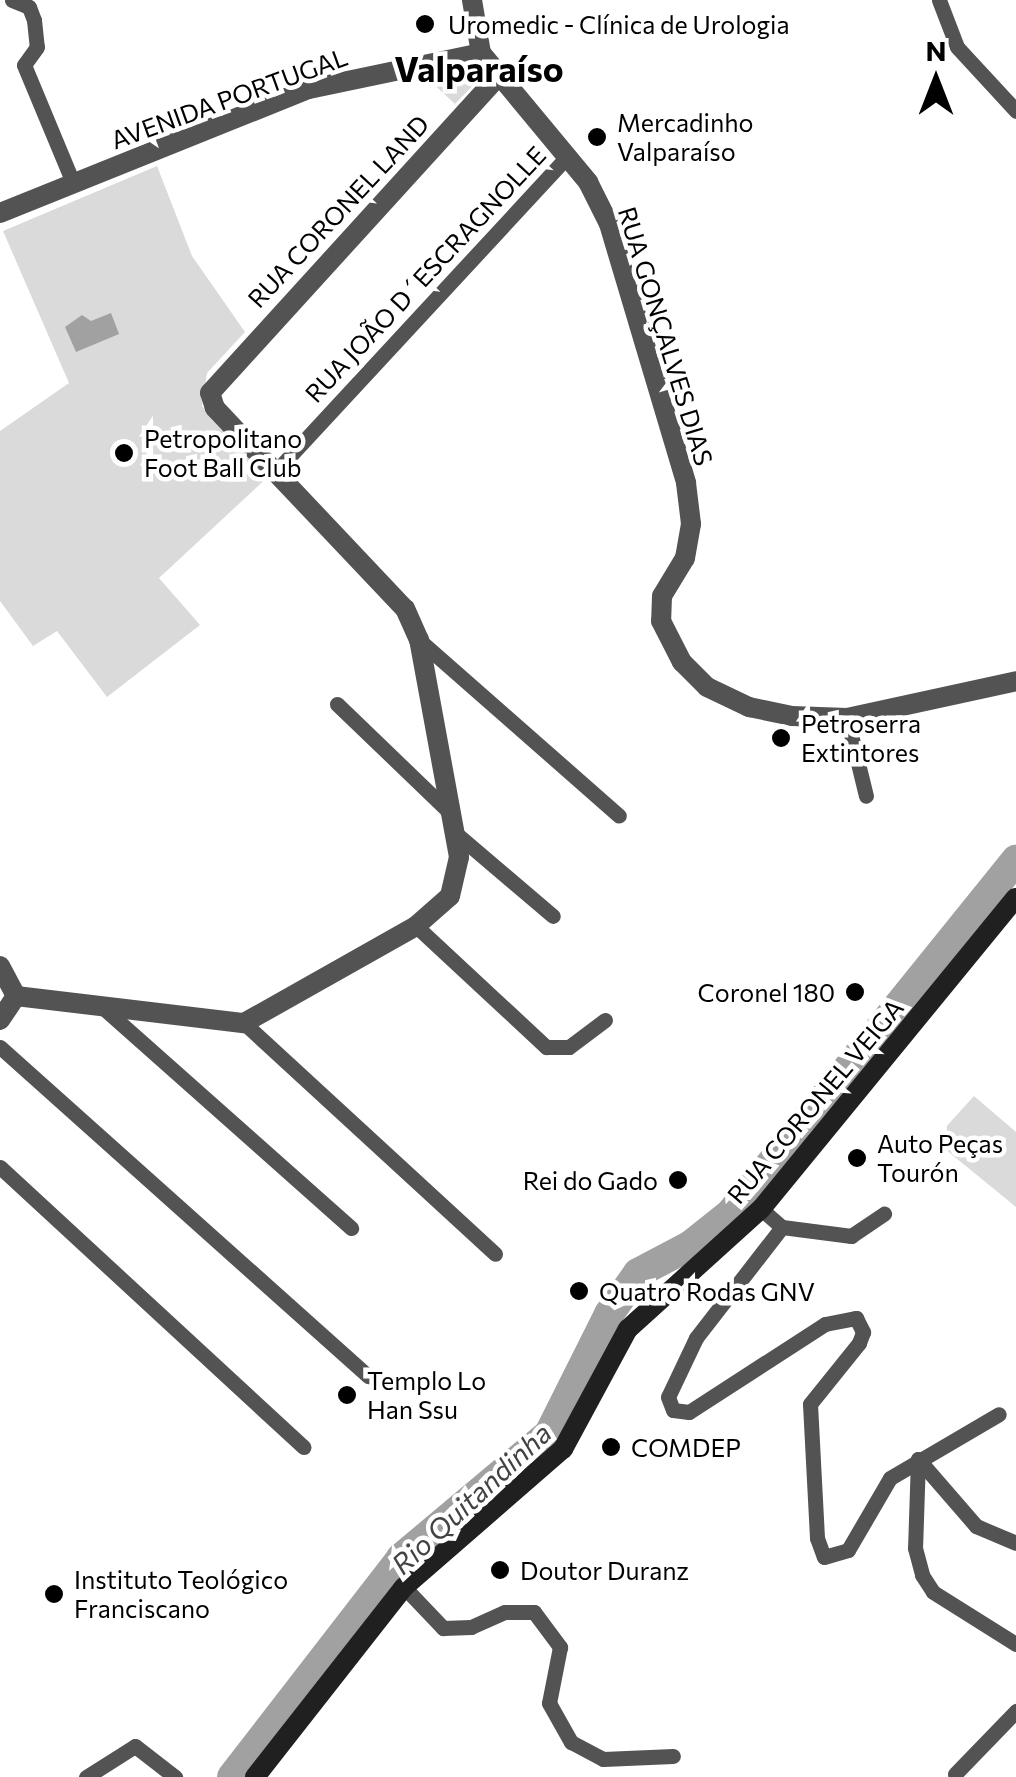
<!DOCTYPE html>
<html>
<head>
<meta charset="utf-8">
<style>
  body { margin:0 }
  #map { position:relative; width:1016px; height:1777px; overflow:hidden; background:#fff; font-family:Commissioner,sans-serif }
  div>[style] { position:absolute }
  .green>* { inset:0; background:#dadada }
  .water>* { inset:0; background:#a1a1a1 }
  .river>* { height:30px; margin:-15px; padding:0 15px; transform-origin:15px; border-radius:15px; background:#a1a1a1 }
  .minor>* { height:15px; margin:-7.5px; padding:0 7.5px; transform-origin:7.5px; border-radius:7.5px; background:#535353 }
  .tertiary>* { height:20px; margin:-10px; padding:0 10px; transform-origin:10px; border-radius:10px; background:#535353 }
  .secondary>* { height:20px; margin:-10px; padding:0 10px; transform-origin:10px; border-radius:10px; background:#202020 }
  .dots>* { width:28px; height:28px; translate:-50% -50%; box-sizing:border-box; border:5px solid #fff; border-radius:50% }
  span { translate:-50% -50%; white-space:nowrap; text-align:center; line-height:1.15; -webkit-text-stroke:9px #fff; paint-order:stroke }
  .poi-label { font-size:25px; color:#000 }
  .left { translate:0 -50%; text-align:left }
  .right { translate:-100% -50%; text-align:right }
  .street-label { font-size:25px; color:#000 }
  .water-label { font-size:28px; color:#424242; font-style:italic }
  .district-label { font-size:35px; color:#000; font-weight:700 }
  .north { position:absolute; left:886px; top:30px; width:100px; height:100px; -webkit-text-stroke:8px #fff; paint-order:stroke; rotate:0deg; font-size:28px; font-weight:700; line-height:40px; text-align:center; color:#000 }
  .north::after { content:''; display:block; margin:auto; width:35px; height:45px; background:#000; clip-path:polygon(50% 0,100% 100%,50% 72%,0 100%) }
</style>
</head>
<body>
<div id="map">
  <div class="green">
    <i style="clip-path:polygon(470px 73px,477px 81px,455px 104px,430px 81px)"></i>
    <i style="clip-path:polygon(157px 166px,192px 256px,245px 332px,207px 373px,202px 406px,270px 475px,159px 578px,200px 625px,107px 697px,57px 631px,33px 646px,0 601px,0 431px,69px 383px,3px 231px)"></i>
    <i style="clip-path:polygon(974px 1096px,1016px 1132px,1016px 1207px,934px 1140px)"></i>
  </div>
  <div class="water">
    <i style="clip-path:polygon(111px 313px,119px 334px,76px 352px,65px 327px,82px 315px,91px 321px)"></i>
  </div>
  <div class="river">
    <i style="left:232px;top:1777px;width:277px;rotate:-52.3deg"></i>
    <i style="left:401px;top:1558px;width:193px;rotate:-40deg"></i>
    <i style="left:549px;top:1434px;width:134px;rotate:-63.4deg"></i>
    <i style="left:609px;top:1314px;width:50px;rotate:-54.7deg"></i>
    <i style="left:638px;top:1273px;width:60px;rotate:-27.8deg"></i>
    <i style="left:691px;top:1245px;width:51px;rotate:-38.7deg"></i>
    <i style="left:731px;top:1213px;width:454px;rotate:-51.1deg"></i>
  </div>
  <div class="minor">
    <i style="left:12px;top:0;width:18px;rotate:22deg"></i>
    <i style="left:29px;top:7px;width:14px;rotate:69deg"></i>
    <i style="left:34px;top:20px;width:27px;rotate:84deg"></i>
    <i style="left:37px;top:47px;width:22px;rotate:126deg"></i>
    <i style="left:24px;top:65px;width:128px;rotate:67.4deg"></i>
    <i style="left:939px;top:0;width:50px;rotate:69deg"></i>
    <i style="left:957px;top:47px;width:87px;rotate:47.3deg"></i>
    <i style="left:277px;top:470px;width:428px;rotate:-47.2deg"></i>
    <i style="left:419px;top:640px;width:266px;rotate:41.3deg"></i>
    <i style="left:337px;top:704px;width:153px;rotate:43.9deg"></i>
    <i style="left:847px;top:718px;width:80px;rotate:76.3deg"></i>
    <i style="left:453px;top:831px;width:131px;rotate:40.4deg"></i>
    <i style="left:416px;top:926px;width:178px;rotate:42.9deg"></i>
    <i style="left:546px;top:1047px;width:23px"></i>
    <i style="left:569px;top:1047px;width:45px;rotate:-36.9deg"></i>
    <i style="left:100px;top:1005px;width:336px;rotate:41.6deg"></i>
    <i style="left:244px;top:1023px;width:341px;rotate:42.6deg"></i>
    <i style="left:0;top:1047px;width:494px;rotate:41.8deg"></i>
    <i style="left:0;top:1167px;width:413px;rotate:42.7deg"></i>
    <i style="left:761px;top:1209px;width:28px;rotate:41deg"></i>
    <i style="left:782px;top:1227px;width:140px;rotate:127.8deg"></i>
    <i style="left:696px;top:1338px;width:65px;rotate:115.4deg"></i>
    <i style="left:668px;top:1397px;width:14px;rotate:69deg"></i>
    <i style="left:673px;top:1410px;width:16px;rotate:7deg"></i>
    <i style="left:689px;top:1412px;width:162px;rotate:-32.9deg"></i>
    <i style="left:825px;top:1324px;width:32px;rotate:-11deg"></i>
    <i style="left:856px;top:1318px;width:16px;rotate:63deg"></i>
    <i style="left:863px;top:1332px;width:12px;rotate:110deg"></i>
    <i style="left:859px;top:1343px;width:78px;rotate:128.8deg"></i>
    <i style="left:810px;top:1404px;width:134px;rotate:87deg"></i>
    <i style="left:817px;top:1538px;width:20px;rotate:70deg"></i>
    <i style="left:824px;top:1557px;width:25px;rotate:-16deg"></i>
    <i style="left:848px;top:1550px;width:83px;rotate:-59.7deg"></i>
    <i style="left:890px;top:1478px;width:126px;rotate:-30.4deg"></i>
    <i style="left:782px;top:1227px;width:70px;rotate:7.4deg"></i>
    <i style="left:851px;top:1236px;width:40px;rotate:-34deg"></i>
    <i style="left:918px;top:1459px;width:89px;rotate:91.9deg"></i>
    <i style="left:915px;top:1548px;width:28px;rotate:75deg"></i>
    <i style="left:922px;top:1575px;width:20px;rotate:57deg"></i>
    <i style="left:933px;top:1592px;width:98px;rotate:32.1deg"></i>
    <i style="left:918px;top:1459px;width:89px;rotate:49.1deg"></i>
    <i style="left:976px;top:1526px;width:43px;rotate:23deg"></i>
    <i style="left:404px;top:1587px;width:57px;rotate:46.4deg"></i>
    <i style="left:443px;top:1628px;width:28px;rotate:-2deg"></i>
    <i style="left:471px;top:1627px;width:37px;rotate:-24deg"></i>
    <i style="left:505px;top:1612px;width:29px"></i>
    <i style="left:534px;top:1612px;width:44px;rotate:53.4deg"></i>
    <i style="left:560px;top:1647px;width:57px;rotate:101.1deg"></i>
    <i style="left:549px;top:1703px;width:45px;rotate:60.6deg"></i>
    <i style="left:571px;top:1742px;width:36px;rotate:28deg"></i>
    <i style="left:603px;top:1759px;width:70px;rotate:-2.5deg"></i>
    <i style="left:955px;top:1774px;width:88px;rotate:-45.9deg"></i>
    <i style="left:86px;top:1777px;width:58px;rotate:-32.3deg"></i>
    <i style="left:135px;top:1746px;width:51px;rotate:37.8deg"></i>
  </div>
  <div class="tertiary">
    <i style="left:472px;top:0;width:54px;rotate:80.4deg"></i>
    <i style="left:481px;top:53px;width:168px;rotate:50.3deg"></i>
    <i style="left:588px;top:182px;width:47px;rotate:63.4deg"></i>
    <i style="left:609px;top:224px;width:270px;rotate:73.4deg"></i>
    <i style="left:686px;top:483px;width:41px;rotate:83deg"></i>
    <i style="left:691px;top:524px;width:35px;rotate:100deg"></i>
    <i style="left:685px;top:558px;width:44px;rotate:121.2deg"></i>
    <i style="left:662px;top:596px;width:25px;rotate:92deg"></i>
    <i style="left:661px;top:621px;width:46px;rotate:62.9deg"></i>
    <i style="left:682px;top:662px;width:35px;rotate:45deg"></i>
    <i style="left:707px;top:687px;width:47px;rotate:25.5deg"></i>
    <i style="left:749px;top:707px;width:44px;rotate:11.8deg"></i>
    <i style="left:792px;top:716px;width:55px;rotate:2.1deg"></i>
    <i style="left:847px;top:718px;width:173px;rotate:-12.3deg"></i>
    <i style="left:0;top:213px;width:333px;rotate:-21.9deg"></i>
    <i style="left:309px;top:89px;width:176px;rotate:-11.8deg"></i>
    <i style="left:0;top:966px;width:34px;rotate:62deg"></i>
    <i style="left:16px;top:996px;width:230px;rotate:6.8deg"></i>
    <i style="left:244px;top:1023px;width:197px;rotate:-29.4deg"></i>
    <i style="left:416px;top:926px;width:45px;rotate:-41.4deg"></i>
    <i style="left:450px;top:896px;width:40px;rotate:-77deg"></i>
    <i style="left:459px;top:857px;width:221px;rotate:-100.4deg"></i>
    <i style="left:419px;top:640px;width:34px;rotate:-114deg"></i>
    <i style="left:405px;top:609px;width:277px;rotate:-133.4deg"></i>
    <i style="left:215px;top:408px;width:16px;rotate:-108deg"></i>
    <i style="left:210px;top:393px;width:430px;rotate:-47.7deg"></i>
    <i style="left:0;top:1020px;width:29px;rotate:-56deg"></i>
  </div>
  <div class="secondary">
    <i style="left:255px;top:1777px;width:241px;rotate:-51.9deg"></i>
    <i style="left:404px;top:1587px;width:211px;rotate:-41deg"></i>
    <i style="left:563px;top:1449px;width:136px;rotate:-61.6deg"></i>
    <i style="left:628px;top:1329px;width:179px;rotate:-42.1deg"></i>
    <i style="left:761px;top:1209px;width:402px;rotate:-50.7deg"></i>
  </div>
  <div class="dots">
    <i style="left:425px;top:24px;background:#000"></i>
    <i style="left:597px;top:137px;background:#000"></i>
    <i style="left:124px;top:453px;background:#000"></i>
    <i style="left:781px;top:738px;background:#000"></i>
    <i style="left:855px;top:992px;background:#000"></i>
    <i style="left:857px;top:1158px;background:#000"></i>
    <i style="left:678px;top:1180px;background:#000"></i>
    <i style="left:579px;top:1291px;background:#000"></i>
    <i style="left:347px;top:1395px;background:#000"></i>
    <i style="left:611px;top:1447px;background:#000"></i>
    <i style="left:500px;top:1570px;background:#000"></i>
    <i style="left:54px;top:1594px;background:#000"></i>
  </div>
  <div class="poi-label">
    <span class="left" style="left:448px;top:24px">Uromedic - Clínica de Urologia</span>
    <span class="left" style="left:617px;top:137px">Mercadinho<br>Valparaíso</span>
    <span class="left" style="left:144px;top:453px">Petropolitano<br>Foot Ball Club</span>
    <span class="left" style="left:801px;top:738px">Petroserra<br>Extintores</span>
    <span class="right" style="left:835px;top:992px">Coronel 180</span>
    <span class="left" style="left:877px;top:1158px">Auto Peças<br>Tourón</span>
    <span class="right" style="left:658px;top:1180px">Rei do Gado</span>
    <span class="left" style="left:599px;top:1291px">Quatro Rodas GNV</span>
    <span class="left" style="left:367px;top:1395px">Templo Lo<br>Han Ssu</span>
    <span class="left" style="left:631px;top:1447px">COMDEP</span>
    <span class="left" style="left:520px;top:1570px">Doutor Duranz</span>
    <span class="left" style="left:74px;top:1594px">Instituto Teológico<br>Franciscano</span>
  </div>
  <div class="street-label">
    <span style="left:229px;top:98px;rotate:-20deg">AVENIDA PORTUGAL</span>
    <span style="left:338px;top:211px;rotate:-47deg">RUA CORONEL LAND</span>
    <span style="left:425px;top:274px;rotate:-47deg">RUA JOÃO D´ESCRAGNOLLE</span>
    <span style="left:666px;top:336px;rotate:73deg">RUA GONÇALVES DIAS</span>
    <span style="left:815px;top:1101px;rotate:-50deg">RUA CORONEL VEIGA</span>
  </div>
  <div class="water-label">
    <span style="left:471px;top:1498px;rotate:-43deg">Rio Quitandinha</span>
  </div>
  <div class="district-label">
    <span style="left:479px;top:68px">Valparaíso</span>
  </div>
  <div class="north">N</div>
</div>
</body>
</html>
